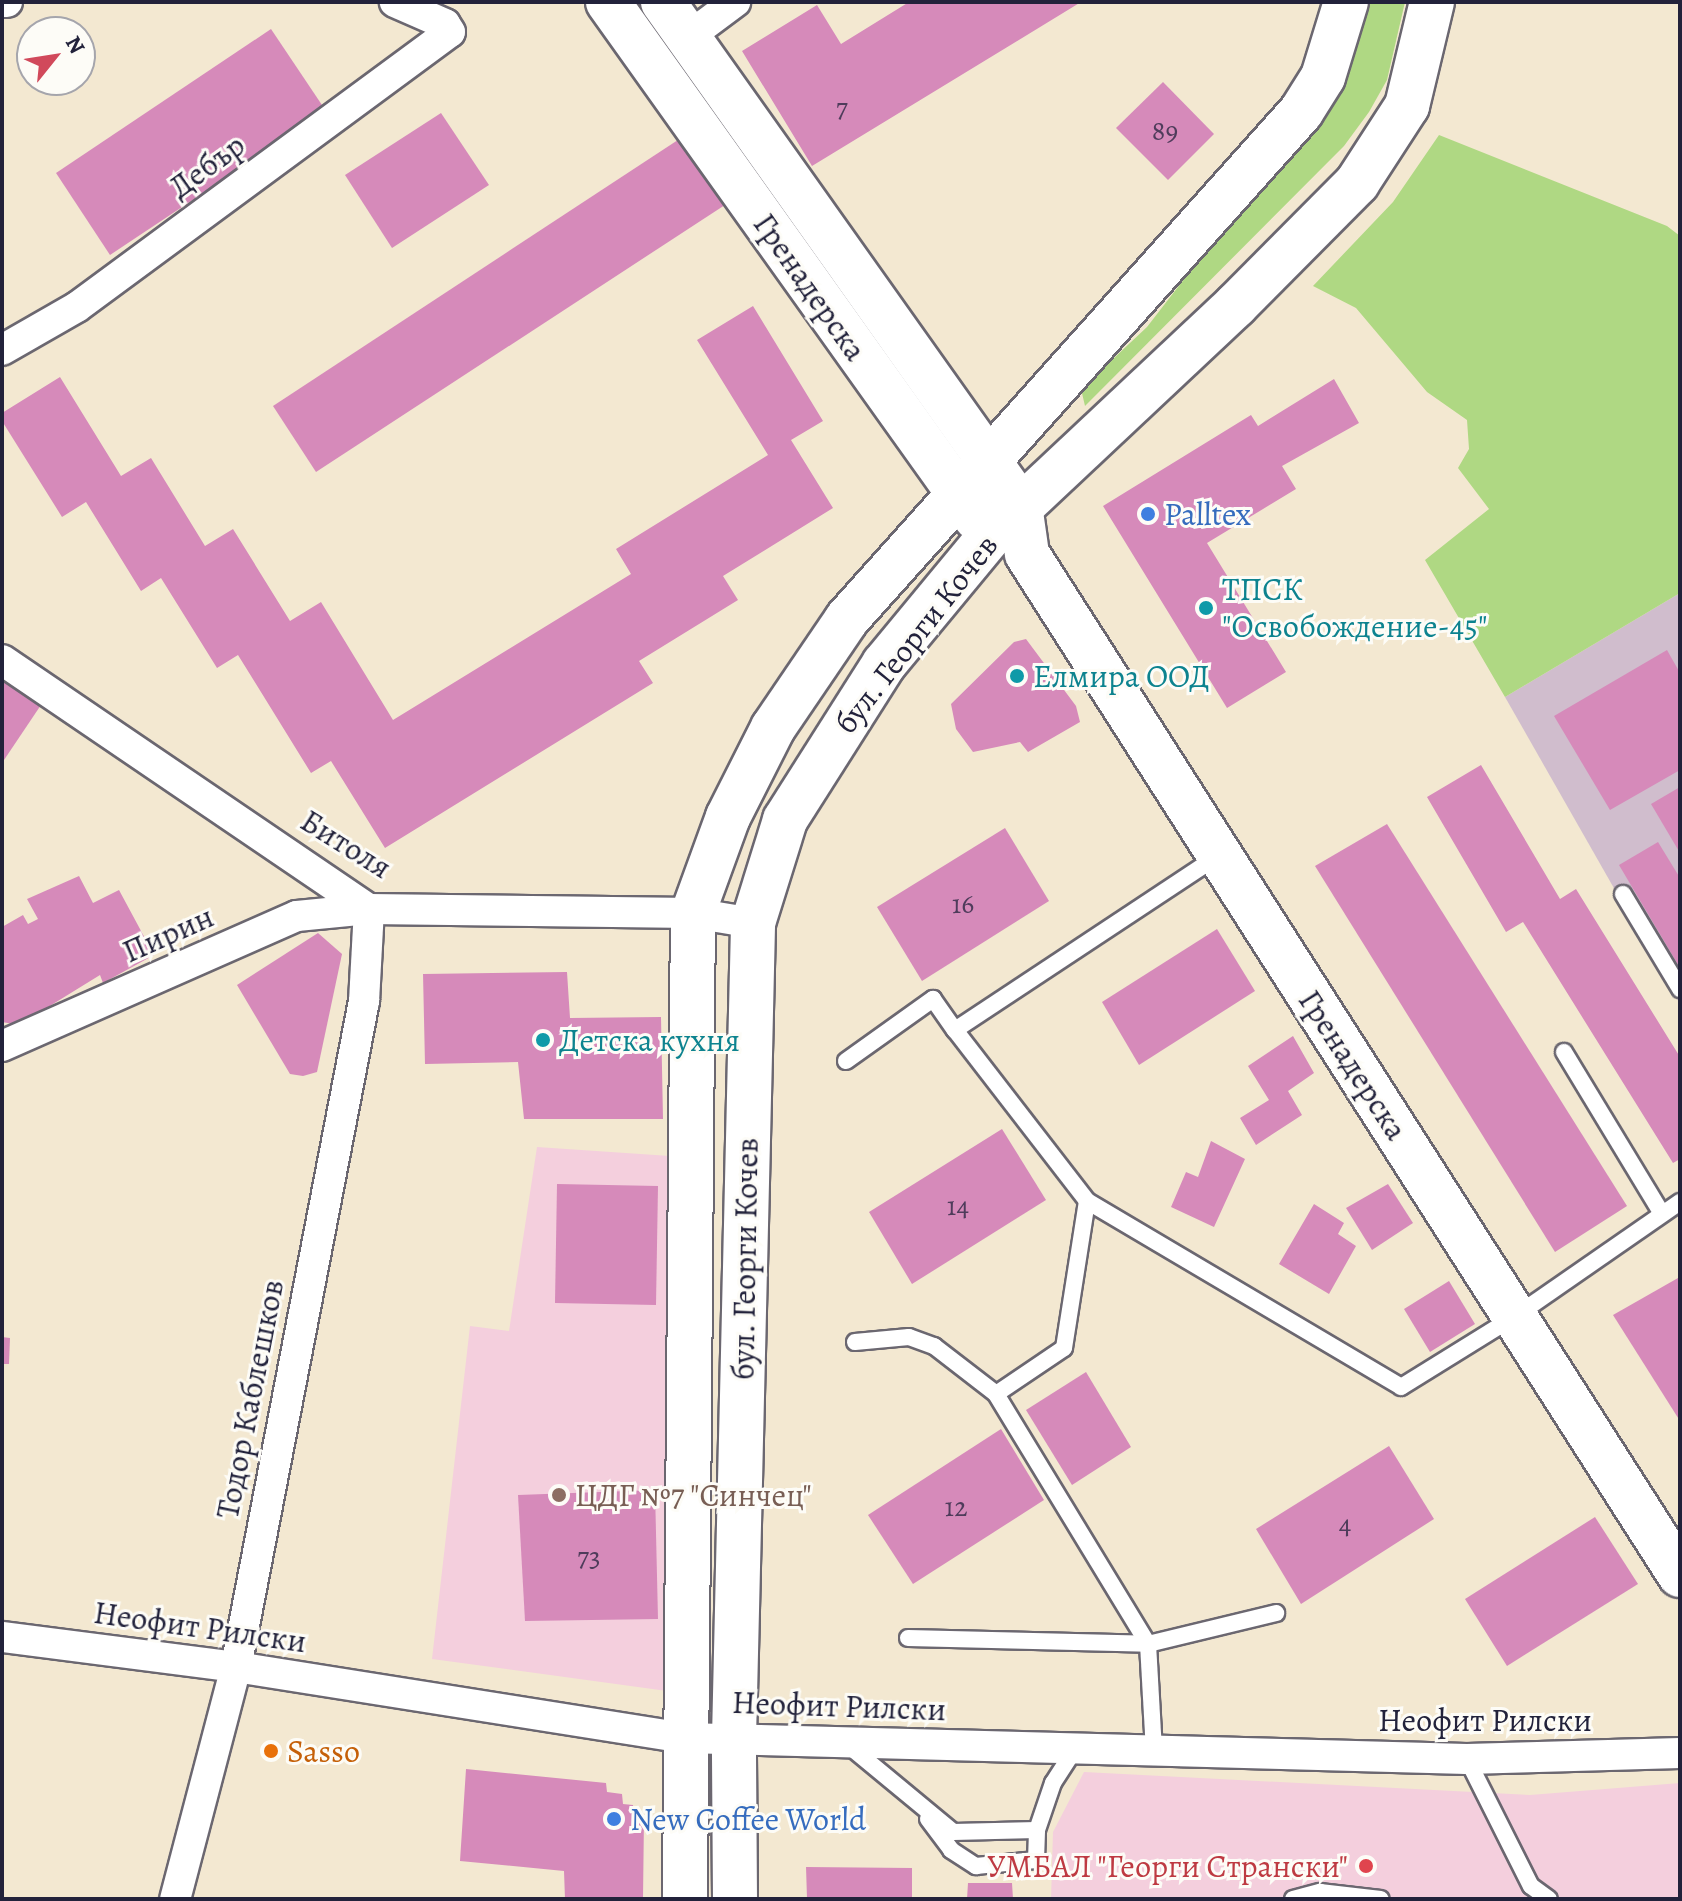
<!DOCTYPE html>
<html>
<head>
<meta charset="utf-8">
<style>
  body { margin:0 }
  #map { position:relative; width:1682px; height:1901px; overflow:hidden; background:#f3e8d1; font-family:Alegreya,serif }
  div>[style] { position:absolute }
  .built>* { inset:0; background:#f4cfdd }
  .industrial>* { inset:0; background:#d0bdcd }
  .green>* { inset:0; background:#afd883 }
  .building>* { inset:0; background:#d68aba }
  .roads { filter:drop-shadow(2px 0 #6b6770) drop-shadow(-2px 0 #6b6770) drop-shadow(0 2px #6b6770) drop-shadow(0 -2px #6b6770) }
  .lane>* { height:16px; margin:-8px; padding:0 8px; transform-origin:8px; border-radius:8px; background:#fff }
  .street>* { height:30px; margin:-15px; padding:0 15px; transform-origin:15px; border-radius:15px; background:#fff }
  .secondary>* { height:44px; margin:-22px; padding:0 22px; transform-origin:22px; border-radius:22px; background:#fff }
  .dots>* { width:22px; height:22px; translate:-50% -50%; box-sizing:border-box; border:4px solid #fdfcf7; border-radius:50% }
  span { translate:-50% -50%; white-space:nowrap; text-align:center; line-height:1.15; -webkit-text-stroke:6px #fdfcf7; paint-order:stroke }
  .number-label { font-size:28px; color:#4f3c5b }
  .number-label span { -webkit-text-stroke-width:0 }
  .street-label { font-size:32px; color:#22223b }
  .shop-label { font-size:32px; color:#366cbe }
  .left { translate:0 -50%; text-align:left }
  .culture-label { font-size:32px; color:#0d838f }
  .education-label { font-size:32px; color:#785e54 }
  .food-label { font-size:32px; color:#c56008 }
  .health-label { font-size:32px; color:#be3a42 }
  .right { translate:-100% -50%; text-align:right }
  .frame { position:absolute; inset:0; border:4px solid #22223b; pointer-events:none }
  .north { position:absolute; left:16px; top:16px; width:80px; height:80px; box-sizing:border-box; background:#fdfcf7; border:2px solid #a5a5ac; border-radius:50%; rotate:60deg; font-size:22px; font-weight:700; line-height:32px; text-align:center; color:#22223b }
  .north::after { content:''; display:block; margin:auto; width:28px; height:36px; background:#d1495b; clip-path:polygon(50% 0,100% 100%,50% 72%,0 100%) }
</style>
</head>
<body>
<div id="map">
  <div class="built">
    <i style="clip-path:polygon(537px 1147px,670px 1156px,667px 1691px,432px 1659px,470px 1326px,509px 1331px)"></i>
    <i style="clip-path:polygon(1084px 1772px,1530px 1795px,1680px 1783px,1680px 1899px,1051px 1899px,1053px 1832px)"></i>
  </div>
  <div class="industrial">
    <i style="clip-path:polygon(1680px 593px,1680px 1004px,1505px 697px)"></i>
  </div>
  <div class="green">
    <i style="clip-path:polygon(1363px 2px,1405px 2px,1387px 80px,1369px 112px,1344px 146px,1085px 406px,1081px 389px,1147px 327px,1332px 88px)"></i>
    <i style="clip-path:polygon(1439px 135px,1667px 226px,1680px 236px,1680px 593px,1505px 697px,1425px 560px,1489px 509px,1458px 468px,1469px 449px,1467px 420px,1427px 392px,1356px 308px,1313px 286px,1393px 202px)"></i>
  </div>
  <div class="building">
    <i style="clip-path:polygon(909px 2px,1081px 2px,812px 166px,742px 51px,817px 5px,841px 44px)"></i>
    <i style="clip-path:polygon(271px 29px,326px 111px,110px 255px,56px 173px)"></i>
    <i style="clip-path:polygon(1163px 82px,1214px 134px,1168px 180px,1116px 128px)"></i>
    <i style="clip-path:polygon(441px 113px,489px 185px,392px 248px,345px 175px)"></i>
    <i style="clip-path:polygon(684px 136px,728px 203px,316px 472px,273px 406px)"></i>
    <i style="clip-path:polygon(753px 306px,823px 421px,791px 440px,833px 508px,723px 576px,738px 600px,639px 661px,653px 683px,385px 848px,331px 761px,311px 773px,238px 655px,217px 668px,161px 578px,141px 591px,86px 502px,62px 517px,2px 421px,2px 413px,60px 377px,121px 476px,151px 458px,205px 546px,233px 529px,290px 621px,321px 602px,393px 720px,631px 574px,616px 549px,768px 455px,697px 340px)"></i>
    <i style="clip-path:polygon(1334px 379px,1359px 423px,1282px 466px,1296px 489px,1207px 543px,1286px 672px,1227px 708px,1103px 506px,1251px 415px,1258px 426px)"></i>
    <i style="clip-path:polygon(1026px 639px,1076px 706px,1080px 722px,1028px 752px,1020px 742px,973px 752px,956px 729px,951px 704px,1014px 642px)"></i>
    <i style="clip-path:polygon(1667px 650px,1680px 673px,1680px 770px,1610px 810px,1554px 716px)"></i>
    <i style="clip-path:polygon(2px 666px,47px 696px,2px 763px)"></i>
    <i style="clip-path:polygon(1481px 765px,1560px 899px,1576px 889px,1680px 1057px,1680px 1159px,1673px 1163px,1523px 922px,1506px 932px,1427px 797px)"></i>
    <i style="clip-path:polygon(1680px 787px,1680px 853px,1651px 804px)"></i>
    <i style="clip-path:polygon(1387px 824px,1627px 1206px,1555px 1252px,1315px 866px)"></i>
    <i style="clip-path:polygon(1005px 828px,1049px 901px,922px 981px,877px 907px)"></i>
    <i style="clip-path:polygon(1658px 842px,1680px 878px,1680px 968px,1619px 865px)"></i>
    <i style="clip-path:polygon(79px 876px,93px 903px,119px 890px,154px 955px,103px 983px,100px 975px,19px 1025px,2px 1022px,2px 927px,23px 915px,28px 924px,38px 919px,27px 899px)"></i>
    <i style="clip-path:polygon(1217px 929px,1255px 991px,1139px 1065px,1102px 1002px)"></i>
    <i style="clip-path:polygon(318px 933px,342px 954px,317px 1072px,303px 1076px,290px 1074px,237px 985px)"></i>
    <i style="clip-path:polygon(567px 972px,570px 1018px,661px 1017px,663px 1119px,524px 1119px,518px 1062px,425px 1064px,423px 974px)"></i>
    <i style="clip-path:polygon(1293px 1036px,1314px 1073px,1288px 1091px,1302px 1115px,1256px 1145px,1240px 1118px,1269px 1100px,1248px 1066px)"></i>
    <i style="clip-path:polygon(1002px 1129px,1046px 1200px,912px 1284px,869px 1212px)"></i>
    <i style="clip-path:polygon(1211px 1141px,1245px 1159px,1214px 1227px,1171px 1207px,1186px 1172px,1198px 1177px)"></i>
    <i style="clip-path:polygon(557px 1184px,658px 1186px,656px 1305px,555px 1303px)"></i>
    <i style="clip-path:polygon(1388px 1184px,1413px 1223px,1372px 1250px,1346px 1208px)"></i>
    <i style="clip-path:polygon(1314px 1204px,1344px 1223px,1338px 1234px,1356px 1246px,1329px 1294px,1279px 1264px)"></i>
    <i style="clip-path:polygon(1678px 1278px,1680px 1280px,1680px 1421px,1613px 1315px)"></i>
    <i style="clip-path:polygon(1449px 1281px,1475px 1324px,1430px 1352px,1404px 1309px)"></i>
    <i style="clip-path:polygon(2px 1337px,10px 1338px,9px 1364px,2px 1364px)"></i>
    <i style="clip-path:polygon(1086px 1372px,1131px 1447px,1072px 1485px,1026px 1410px)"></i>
    <i style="clip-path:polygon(1001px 1429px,1044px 1500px,913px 1584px,868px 1515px)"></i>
    <i style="clip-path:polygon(1389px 1446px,1434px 1519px,1301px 1604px,1256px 1529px)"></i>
    <i style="clip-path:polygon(655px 1490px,658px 1619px,525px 1621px,518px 1495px)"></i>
    <i style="clip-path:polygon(1595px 1517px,1638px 1584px,1507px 1666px,1465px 1599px)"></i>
    <i style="clip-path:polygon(466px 1769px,606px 1783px,607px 1792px,622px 1794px,623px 1804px,633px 1805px,634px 1814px,644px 1817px,643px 1899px,565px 1899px,564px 1871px,460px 1861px)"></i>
    <i style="clip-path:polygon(806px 1867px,912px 1868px,912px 1899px,807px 1899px)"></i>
    <i style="clip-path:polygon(968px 1883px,1012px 1883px,1013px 1899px,967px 1899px)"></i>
  </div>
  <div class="roads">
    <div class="lane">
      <i style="left:1623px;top:894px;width:111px;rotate:59deg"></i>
      <i style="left:955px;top:1030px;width:216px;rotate:52.3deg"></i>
      <i style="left:1564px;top:1052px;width:189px;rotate:58.8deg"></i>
      <i style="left:846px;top:1061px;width:107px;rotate:-35.5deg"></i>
      <i style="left:933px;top:999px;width:38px;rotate:55deg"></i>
      <i style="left:955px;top:1030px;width:315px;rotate:-33.5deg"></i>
      <i style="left:855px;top:1342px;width:54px;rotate:-5.3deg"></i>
      <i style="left:909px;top:1337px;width:27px;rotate:20deg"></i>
      <i style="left:934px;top:1346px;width:78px;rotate:37.7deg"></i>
      <i style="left:996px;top:1394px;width:293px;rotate:58.7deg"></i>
      <i style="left:1148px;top:1644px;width:108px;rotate:86.8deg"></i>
      <i style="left:996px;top:1394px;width:82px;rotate:-34.1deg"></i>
      <i style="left:1064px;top:1348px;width:149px;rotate:-81.1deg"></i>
      <i style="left:1087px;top:1201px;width:365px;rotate:30.6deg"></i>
      <i style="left:1401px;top:1387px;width:133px;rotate:-31.8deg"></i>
      <i style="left:1514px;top:1317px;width:202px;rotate:-34.7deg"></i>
      <i style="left:908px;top:1638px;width:240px;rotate:1.4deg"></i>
      <i style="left:1148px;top:1644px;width:132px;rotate:-13.6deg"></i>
      <i style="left:848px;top:1745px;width:136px;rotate:39.6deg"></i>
      <i style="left:953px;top:1832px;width:84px;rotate:-1.4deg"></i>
      <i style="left:1037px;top:1830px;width:50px;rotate:-71.2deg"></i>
      <i style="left:1053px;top:1783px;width:40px;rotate:-57.1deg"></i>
      <i style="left:1467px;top:1759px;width:142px;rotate:63.3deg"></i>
      <i style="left:1531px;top:1886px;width:22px;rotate:36deg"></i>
      <i style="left:928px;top:1819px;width:39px;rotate:53deg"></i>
      <i style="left:951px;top:1850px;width:30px;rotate:33deg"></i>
      <i style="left:976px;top:1866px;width:60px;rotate:-5.7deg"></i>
      <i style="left:1036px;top:1860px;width:30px;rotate:-88deg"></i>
      <i style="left:1293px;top:1899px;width:28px;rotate:-15deg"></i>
      <i style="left:1320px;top:1892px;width:61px;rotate:6.5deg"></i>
    </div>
    <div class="street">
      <i style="left:2px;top:2px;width:5px"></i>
      <i style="left:688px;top:37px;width:59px;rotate:-36.7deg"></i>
      <i style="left:2px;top:350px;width:86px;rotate:-29.8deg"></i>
      <i style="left:77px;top:307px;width:463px;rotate:-36.4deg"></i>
      <i style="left:450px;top:32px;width:9px;rotate:-122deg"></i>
      <i style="left:445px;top:24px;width:55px;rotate:-156.3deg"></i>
      <i style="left:2px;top:660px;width:443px;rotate:34.2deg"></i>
      <i style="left:369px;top:909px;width:324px;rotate:0.7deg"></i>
      <i style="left:693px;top:913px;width:61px;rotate:9.5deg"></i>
      <i style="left:2px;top:1046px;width:322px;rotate:-23.8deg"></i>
      <i style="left:297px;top:916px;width:72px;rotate:-5.6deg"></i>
      <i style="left:369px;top:909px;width:92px;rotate:93.1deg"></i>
      <i style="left:364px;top:1001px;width:678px;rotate:100.88deg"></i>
      <i style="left:236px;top:1667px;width:240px;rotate:104.7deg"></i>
      <i style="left:2px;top:1637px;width:236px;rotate:7.3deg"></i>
      <i style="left:236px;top:1667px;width:455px;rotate:9deg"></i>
      <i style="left:685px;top:1738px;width:782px;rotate:1.54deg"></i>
      <i style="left:1467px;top:1759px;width:213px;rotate:-1.6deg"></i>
    </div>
    <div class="secondary">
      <i style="left:608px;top:2px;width:634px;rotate:54.5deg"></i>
      <i style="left:663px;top:2px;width:617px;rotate:54.64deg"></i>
      <i style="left:1020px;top:505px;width:49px;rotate:81.9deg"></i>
      <i style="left:1027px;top:554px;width:1212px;rotate:57.4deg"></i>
      <i style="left:685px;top:1899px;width:986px;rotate:-89.54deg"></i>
      <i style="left:693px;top:913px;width:102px;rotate:-70deg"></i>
      <i style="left:728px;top:817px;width:100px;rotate:-63.2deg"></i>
      <i style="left:773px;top:728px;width:132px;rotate:-55.8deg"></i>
      <i style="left:847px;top:619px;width:681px;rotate:-48.16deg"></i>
      <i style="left:1301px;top:112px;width:41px;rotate:-57.8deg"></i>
      <i style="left:1323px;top:77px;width:78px;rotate:-73deg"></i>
      <i style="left:735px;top:1899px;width:161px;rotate:-90.4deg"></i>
      <i style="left:734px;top:1738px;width:815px;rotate:-88.66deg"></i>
      <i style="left:753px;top:923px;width:108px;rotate:-72.7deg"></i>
      <i style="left:785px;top:820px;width:185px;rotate:-57.6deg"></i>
      <i style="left:884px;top:664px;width:166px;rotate:-50.4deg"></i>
      <i style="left:990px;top:536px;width:337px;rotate:-43.2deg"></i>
      <i style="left:1236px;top:305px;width:172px;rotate:-45.2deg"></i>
      <i style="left:1357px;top:183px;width:92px;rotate:-57deg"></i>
      <i style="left:1407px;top:106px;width:107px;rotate:-76.5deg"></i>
    </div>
  </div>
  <div class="dots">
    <i style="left:1148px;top:514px;background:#3f7fe0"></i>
    <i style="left:1206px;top:608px;background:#0f9aa8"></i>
    <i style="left:1017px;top:676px;background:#0f9aa8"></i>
    <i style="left:543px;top:1040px;background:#0f9aa8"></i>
    <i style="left:559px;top:1495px;background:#8d6e63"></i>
    <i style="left:271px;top:1751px;background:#e8710a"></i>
    <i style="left:614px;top:1819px;background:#3f7fe0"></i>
    <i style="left:1366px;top:1866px;background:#e0444e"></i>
  </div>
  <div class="number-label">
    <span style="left:842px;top:108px">7</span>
    <span style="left:1165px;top:131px">89</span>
    <span style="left:963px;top:904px">16</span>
    <span style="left:958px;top:1206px">14</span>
    <span style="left:956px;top:1507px">12</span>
    <span style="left:1345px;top:1524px">4</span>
    <span style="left:589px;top:1557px">73</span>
  </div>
  <div class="street-label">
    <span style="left:207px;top:166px;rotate:-36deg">Дебър</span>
    <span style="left:810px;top:287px;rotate:55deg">Гренадерска</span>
    <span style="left:916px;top:634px;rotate:-52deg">бул. Георги Кочев</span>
    <span style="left:346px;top:844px;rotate:32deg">Битоля</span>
    <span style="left:168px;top:934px;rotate:-24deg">Пирин</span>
    <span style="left:1353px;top:1065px;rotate:57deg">Гренадерска</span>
    <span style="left:745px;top:1259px;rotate:-89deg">бул. Георги Кочев</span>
    <span style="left:250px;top:1399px;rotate:-79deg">Тодор Каблешков</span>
    <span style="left:200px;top:1627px;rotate:8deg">Неофит Рилски</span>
    <span style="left:839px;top:1706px;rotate:2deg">Неофит Рилски</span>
    <span style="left:1485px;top:1720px">Неофит Рилски</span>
  </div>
  <div class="shop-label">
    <span class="left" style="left:1164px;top:514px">Palltex</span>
    <span class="left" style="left:630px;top:1819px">New Coffee World</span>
  </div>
  <div class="culture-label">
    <span class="left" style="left:1222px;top:608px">ТПСК<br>"Освобождение-45"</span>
    <span class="left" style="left:1033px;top:676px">Елмира ООД</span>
    <span class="left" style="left:559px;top:1040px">Детска кухня</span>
  </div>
  <div class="education-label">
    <span class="left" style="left:575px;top:1495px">ЦДГ №7 "Синчец"</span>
  </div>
  <div class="food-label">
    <span class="left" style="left:287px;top:1751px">Sasso</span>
  </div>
  <div class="health-label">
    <span class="right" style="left:1348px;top:1866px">УМБАЛ "Георги Странски"</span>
  </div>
  <div class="frame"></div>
  <div class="north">N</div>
</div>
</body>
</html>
